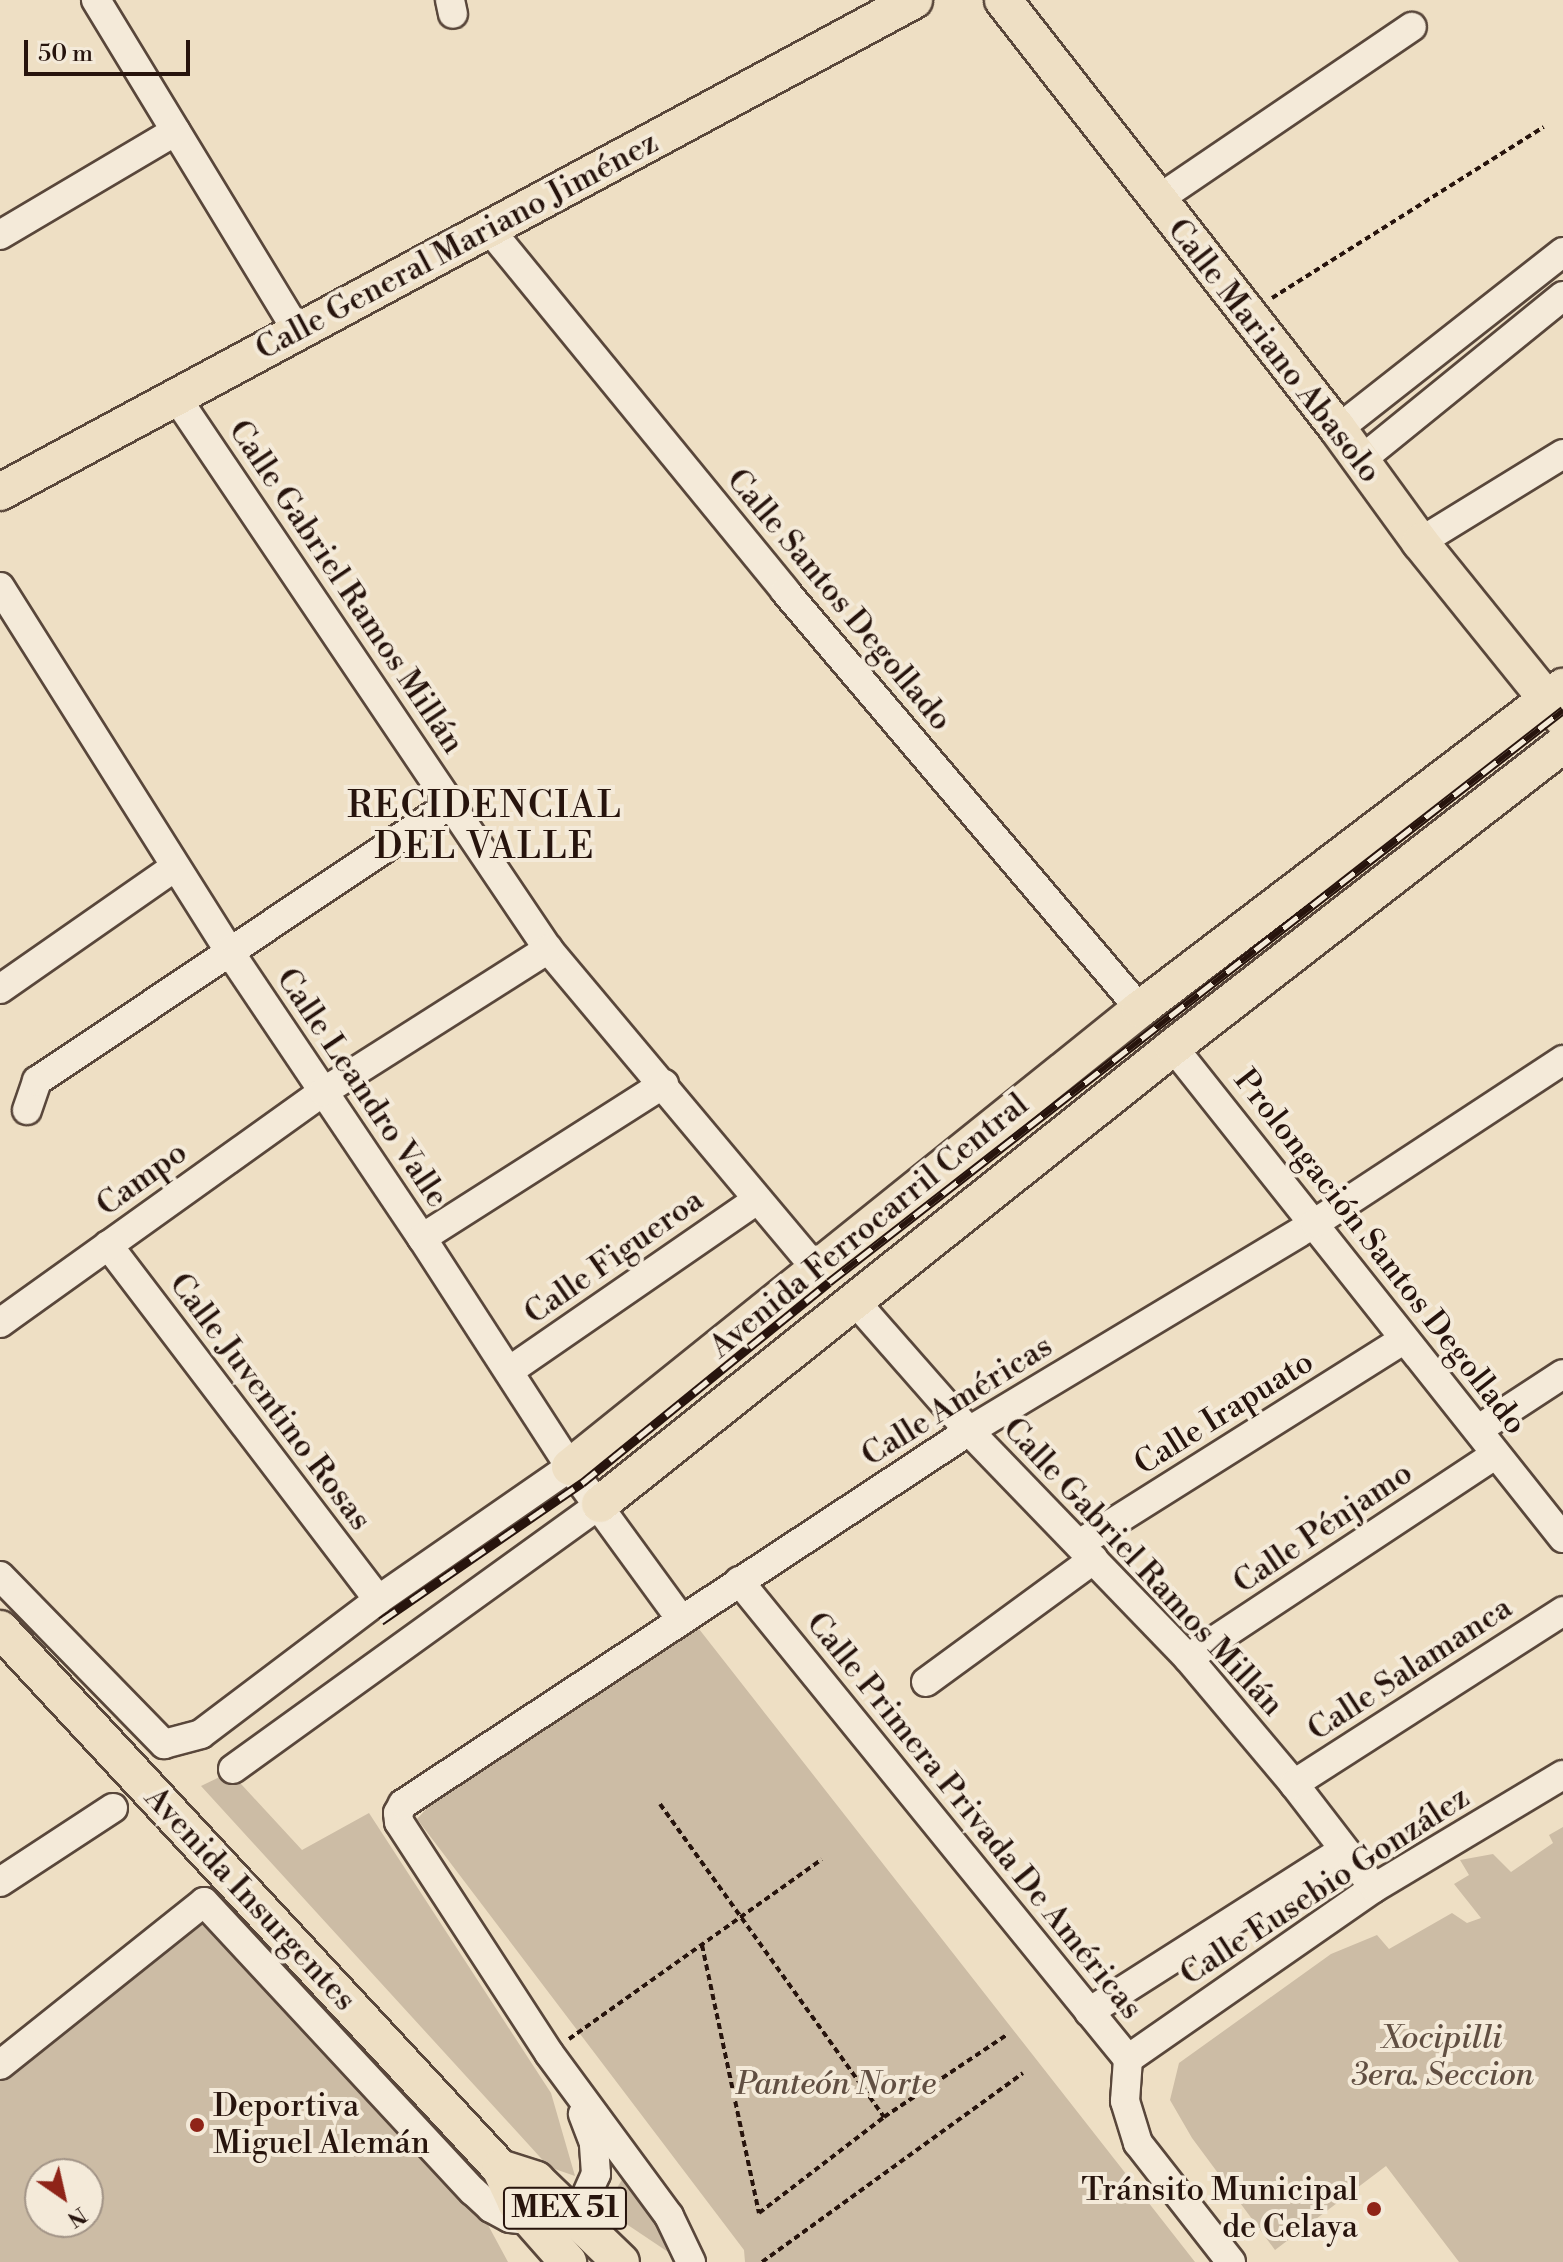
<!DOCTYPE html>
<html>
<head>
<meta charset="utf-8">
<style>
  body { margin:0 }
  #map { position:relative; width:1563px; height:2262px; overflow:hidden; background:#eedfc4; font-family:"Libre Bodoni",serif }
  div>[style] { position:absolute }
  .green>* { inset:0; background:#ccbca5 }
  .path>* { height:4px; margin-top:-2px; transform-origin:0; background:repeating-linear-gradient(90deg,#27140d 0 6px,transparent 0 10px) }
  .roads { filter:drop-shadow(2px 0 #59473b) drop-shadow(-2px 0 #59473b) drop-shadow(0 2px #59473b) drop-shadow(0 -2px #59473b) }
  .minor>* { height:28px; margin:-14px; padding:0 14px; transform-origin:14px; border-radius:14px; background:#f4ead9 }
  .major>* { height:36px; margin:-18px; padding:0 18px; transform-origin:18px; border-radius:18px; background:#eedfc4 }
  .rail>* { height:9px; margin-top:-4.5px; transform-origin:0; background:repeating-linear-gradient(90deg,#f4ead9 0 18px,#27140d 0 36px); box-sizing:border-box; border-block:2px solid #27140d }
  .dots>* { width:22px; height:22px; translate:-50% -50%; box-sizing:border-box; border:4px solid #f4ead9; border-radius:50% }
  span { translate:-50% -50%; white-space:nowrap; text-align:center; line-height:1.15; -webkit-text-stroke:8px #f4ead9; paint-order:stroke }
  .shield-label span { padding:2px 6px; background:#f4ead9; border:2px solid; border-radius:6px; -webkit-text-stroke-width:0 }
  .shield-label { font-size:30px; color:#27140d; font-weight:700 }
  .street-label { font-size:32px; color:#27140d }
  .park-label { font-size:32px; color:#614f42; font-style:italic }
  .poi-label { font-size:32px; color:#27140d }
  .left { translate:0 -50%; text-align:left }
  .right { translate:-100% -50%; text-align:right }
  .quarter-label { font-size:36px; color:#27140d; letter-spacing:2px }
  .north { position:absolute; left:24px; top:2158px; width:80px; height:80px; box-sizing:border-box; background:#f4ead9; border:2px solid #a29487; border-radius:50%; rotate:146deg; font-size:22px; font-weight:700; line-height:32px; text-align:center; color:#27140d }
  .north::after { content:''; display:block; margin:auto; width:28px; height:36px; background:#8f2418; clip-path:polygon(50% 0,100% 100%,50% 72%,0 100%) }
  .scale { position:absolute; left:24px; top:40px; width:166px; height:36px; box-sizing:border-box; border:4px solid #27140d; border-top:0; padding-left:10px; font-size:24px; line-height:28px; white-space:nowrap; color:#27140d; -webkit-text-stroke:6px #f4ead9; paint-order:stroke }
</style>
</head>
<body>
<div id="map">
  <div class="green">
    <i style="clip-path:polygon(699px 1629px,1195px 2262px,745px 2262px,744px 2250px,417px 1819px,464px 1768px)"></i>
    <i style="clip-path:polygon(230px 1772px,302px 1850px,369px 1813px,551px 2093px,575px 2176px,549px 2167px,201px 1786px)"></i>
    <i style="clip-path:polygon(1563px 1827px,1563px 2262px,1459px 2262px,1386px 2166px,1275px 2250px,1192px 2138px,1170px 2100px,1179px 2063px,1331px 1954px,1377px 1935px,1389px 1949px,1452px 1913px,1467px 1923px,1481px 1918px,1454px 1884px,1469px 1875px,1460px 1860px,1493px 1854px,1511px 1872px,1553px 1843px,1549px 1835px)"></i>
    <i style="clip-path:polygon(evenodd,199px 1918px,488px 2225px,508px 2262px,0 2262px,0 2077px,199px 1918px,40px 2174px,88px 2174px,88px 2222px,40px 2222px,40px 2174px)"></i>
    <i style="clip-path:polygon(628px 2170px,683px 2262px,604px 2209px)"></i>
  </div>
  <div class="path">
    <i style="left:1272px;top:298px;width:321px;rotate:-32.2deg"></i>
    <i style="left:660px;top:1804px;width:385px;rotate:54.4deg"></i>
    <i style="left:702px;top:1945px;width:274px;rotate:78deg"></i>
    <i style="left:759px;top:2213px;width:158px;rotate:-37.5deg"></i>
    <i style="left:884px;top:2117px;width:149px;rotate:-33.8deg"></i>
    <i style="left:569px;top:2039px;width:310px;rotate:-35.4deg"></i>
    <i style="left:762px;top:2262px;width:322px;rotate:-35.9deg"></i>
  </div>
  <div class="roads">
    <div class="minor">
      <i style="left:96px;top:0;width:389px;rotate:58.7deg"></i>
      <i style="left:450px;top:0;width:14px;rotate:78deg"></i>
      <i style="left:1157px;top:200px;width:308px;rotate:-34.2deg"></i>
      <i style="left:490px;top:230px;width:466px;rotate:50.7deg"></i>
      <i style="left:785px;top:591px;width:548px;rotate:49.66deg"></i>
      <i style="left:0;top:235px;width:204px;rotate:-30.6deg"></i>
      <i style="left:176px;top:397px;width:666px;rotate:56.02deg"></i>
      <i style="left:548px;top:949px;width:415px;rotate:50deg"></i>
      <i style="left:1338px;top:429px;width:286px;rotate:-38.2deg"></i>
      <i style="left:1361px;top:460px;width:260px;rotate:-39.1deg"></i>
      <i style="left:1420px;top:542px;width:168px;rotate:-31.6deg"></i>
      <i style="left:0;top:587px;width:430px;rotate:57.8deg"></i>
      <i style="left:229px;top:951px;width:346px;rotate:56.1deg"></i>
      <i style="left:422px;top:1238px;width:273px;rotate:57.1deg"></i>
      <i style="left:570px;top:1467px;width:187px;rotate:53.9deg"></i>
      <i style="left:0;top:989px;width:213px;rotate:-34.9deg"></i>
      <i style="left:1173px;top:1047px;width:627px;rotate:51.54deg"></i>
      <i style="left:27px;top:1110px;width:31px;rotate:-71deg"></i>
      <i style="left:37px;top:1081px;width:498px;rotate:-33.8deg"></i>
      <i style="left:422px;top:1238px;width:287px;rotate:-32.5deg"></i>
      <i style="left:108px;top:1245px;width:446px;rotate:52.7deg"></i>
      <i style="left:853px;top:1299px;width:176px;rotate:48.7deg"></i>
      <i style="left:969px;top:1431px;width:315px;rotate:46deg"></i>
      <i style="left:1188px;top:1658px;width:165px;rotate:49.9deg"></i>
      <i style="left:1294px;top:1784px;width:131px;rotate:52.4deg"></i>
      <i style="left:0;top:1323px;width:397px;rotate:-35.6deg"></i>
      <i style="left:323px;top:1092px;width:267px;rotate:-32.4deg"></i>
      <i style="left:509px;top:1371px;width:301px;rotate:-34.6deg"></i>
      <i style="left:1479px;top:1429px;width:100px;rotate:-33.2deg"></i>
      <i style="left:1079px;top:1544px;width:384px;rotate:-32.2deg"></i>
      <i style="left:0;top:1576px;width:235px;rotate:45.7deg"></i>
      <i style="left:164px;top:1744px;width:38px;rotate:-15deg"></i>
      <i style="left:201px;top:1734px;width:222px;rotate:-37.1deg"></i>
      <i style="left:378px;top:1600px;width:234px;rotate:-34.7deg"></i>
      <i style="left:739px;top:1581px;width:616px;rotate:50.86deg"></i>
      <i style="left:1128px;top:2059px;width:42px;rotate:94.1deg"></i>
      <i style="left:1125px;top:2101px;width:44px;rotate:72.8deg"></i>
      <i style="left:1138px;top:2143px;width:151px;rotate:52deg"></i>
      <i style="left:1188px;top:1658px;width:369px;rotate:-33.5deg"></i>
      <i style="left:926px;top:1682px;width:208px;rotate:-36.2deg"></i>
      <i style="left:233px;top:1769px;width:453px;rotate:-35.8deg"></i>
      <i style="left:1294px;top:1784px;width:320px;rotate:-32.7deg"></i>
      <i style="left:0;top:1882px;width:135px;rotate:-33.2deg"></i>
      <i style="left:1089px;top:2012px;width:301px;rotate:-32.5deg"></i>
      <i style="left:1128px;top:2059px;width:300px;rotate:-34.8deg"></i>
      <i style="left:1374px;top:1888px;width:220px;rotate:-30.9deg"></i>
      <i style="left:0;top:2065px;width:261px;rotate:-38.6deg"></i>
      <i style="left:204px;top:1902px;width:395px;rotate:47.1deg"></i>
      <i style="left:473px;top:2191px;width:25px;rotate:43deg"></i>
      <i style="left:491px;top:2208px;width:21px;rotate:28deg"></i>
      <i style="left:510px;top:2218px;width:19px;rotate:6deg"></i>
      <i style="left:572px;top:2214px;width:16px;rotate:-45deg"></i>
      <i style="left:583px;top:2203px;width:32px;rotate:-66deg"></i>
      <i style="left:596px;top:2174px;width:31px;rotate:-94deg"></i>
      <i style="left:594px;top:2143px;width:31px;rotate:-111deg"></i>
      <i style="left:691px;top:2262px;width:51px;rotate:-115.6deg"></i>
      <i style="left:669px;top:2216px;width:202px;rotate:-126.4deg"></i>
      <i style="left:549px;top:2053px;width:275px;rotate:-123deg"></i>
      <i style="left:399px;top:1822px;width:9px;rotate:-96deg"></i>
      <i style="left:398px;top:1813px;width:10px;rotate:-61deg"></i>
      <i style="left:403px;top:1804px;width:678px;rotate:-33.39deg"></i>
      <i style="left:969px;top:1431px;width:404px;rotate:-31deg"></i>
      <i style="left:1315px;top:1223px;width:297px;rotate:-33.3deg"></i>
    </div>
    <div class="major">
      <i style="left:1003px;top:0;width:544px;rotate:52.01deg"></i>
      <i style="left:1338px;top:429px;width:140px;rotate:54deg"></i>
      <i style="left:1420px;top:542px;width:226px;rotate:51.1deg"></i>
      <i style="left:0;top:492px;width:1038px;rotate:-28.29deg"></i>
      <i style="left:570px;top:1467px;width:731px;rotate:-38.78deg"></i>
      <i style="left:1140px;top:1009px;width:532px;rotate:-37.28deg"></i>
      <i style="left:600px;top:1504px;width:733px;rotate:-38.57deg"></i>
      <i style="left:1173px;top:1047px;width:494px;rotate:-37.8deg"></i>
      <i style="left:0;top:1629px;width:735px;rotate:47.15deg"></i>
      <i style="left:500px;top:2168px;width:38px;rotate:65deg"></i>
      <i style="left:516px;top:2203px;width:79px;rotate:48.6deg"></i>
      <i style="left:500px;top:2168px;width:38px;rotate:18deg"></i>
      <i style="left:536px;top:2180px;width:118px;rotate:44deg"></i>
    </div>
  </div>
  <div class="rail">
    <i style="left:381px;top:1621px;width:244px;rotate:-34.5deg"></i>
    <i style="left:582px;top:1483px;width:318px;rotate:-39.1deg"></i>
    <i style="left:829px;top:1282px;width:931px;rotate:-37.93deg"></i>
  </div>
  <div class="dots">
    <i style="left:197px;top:2125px;background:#8f2418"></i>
    <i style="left:1374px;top:2209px;background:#8f2418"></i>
  </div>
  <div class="shield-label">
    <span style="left:565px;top:2208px">MEX 51</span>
  </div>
  <div class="street-label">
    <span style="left:457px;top:246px;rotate:-28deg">Calle General Mariano Jiménez</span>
    <span style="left:1274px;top:351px;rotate:52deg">Calle Mariano Abasolo</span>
    <span style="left:346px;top:587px;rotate:56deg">Calle Gabriel Ramos Millán</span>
    <span style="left:839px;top:600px;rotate:50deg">Calle Santos Degollado</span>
    <span style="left:362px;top:1088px;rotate:56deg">Calle Leandro Valle</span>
    <span style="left:142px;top:1179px;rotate:-36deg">Campo</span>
    <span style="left:869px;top:1226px;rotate:-39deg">Avenida Ferrocarril Central</span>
    <span style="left:1380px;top:1252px;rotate:52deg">Prolongación Santos Degollado</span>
    <span style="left:614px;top:1257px;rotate:-35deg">Calle Figueroa</span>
    <span style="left:957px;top:1401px;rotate:-32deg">Calle Américas</span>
    <span style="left:270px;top:1402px;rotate:53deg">Calle Juventino Rosas</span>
    <span style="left:1224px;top:1413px;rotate:-32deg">Calle Irapuato</span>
    <span style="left:1323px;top:1528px;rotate:-34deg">Calle Pénjamo</span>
    <span style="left:1143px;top:1567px;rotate:47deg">Calle Gabriel Ramos Millán</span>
    <span style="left:1410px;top:1669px;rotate:-33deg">Calle Salamanca</span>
    <span style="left:974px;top:1816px;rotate:51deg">Calle Primera Privada De Américas</span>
    <span style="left:1325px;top:1886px;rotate:-33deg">Calle Eusebio González</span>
    <span style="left:250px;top:1899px;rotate:47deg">Avenida Insurgentes</span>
  </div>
  <div class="park-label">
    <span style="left:1442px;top:2057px">Xocipilli<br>3era. Seccion</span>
    <span style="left:836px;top:2084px">Panteón Norte</span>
  </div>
  <div class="poi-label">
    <span class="left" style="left:213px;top:2125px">Deportiva<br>Miguel Alemán</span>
    <span class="right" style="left:1358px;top:2209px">Tránsito Municipal<br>de Celaya</span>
  </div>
  <div class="quarter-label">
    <span style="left:485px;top:827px">RECIDENCIAL<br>DEL VALLE</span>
  </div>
  <div class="north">N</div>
  <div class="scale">50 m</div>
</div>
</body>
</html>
